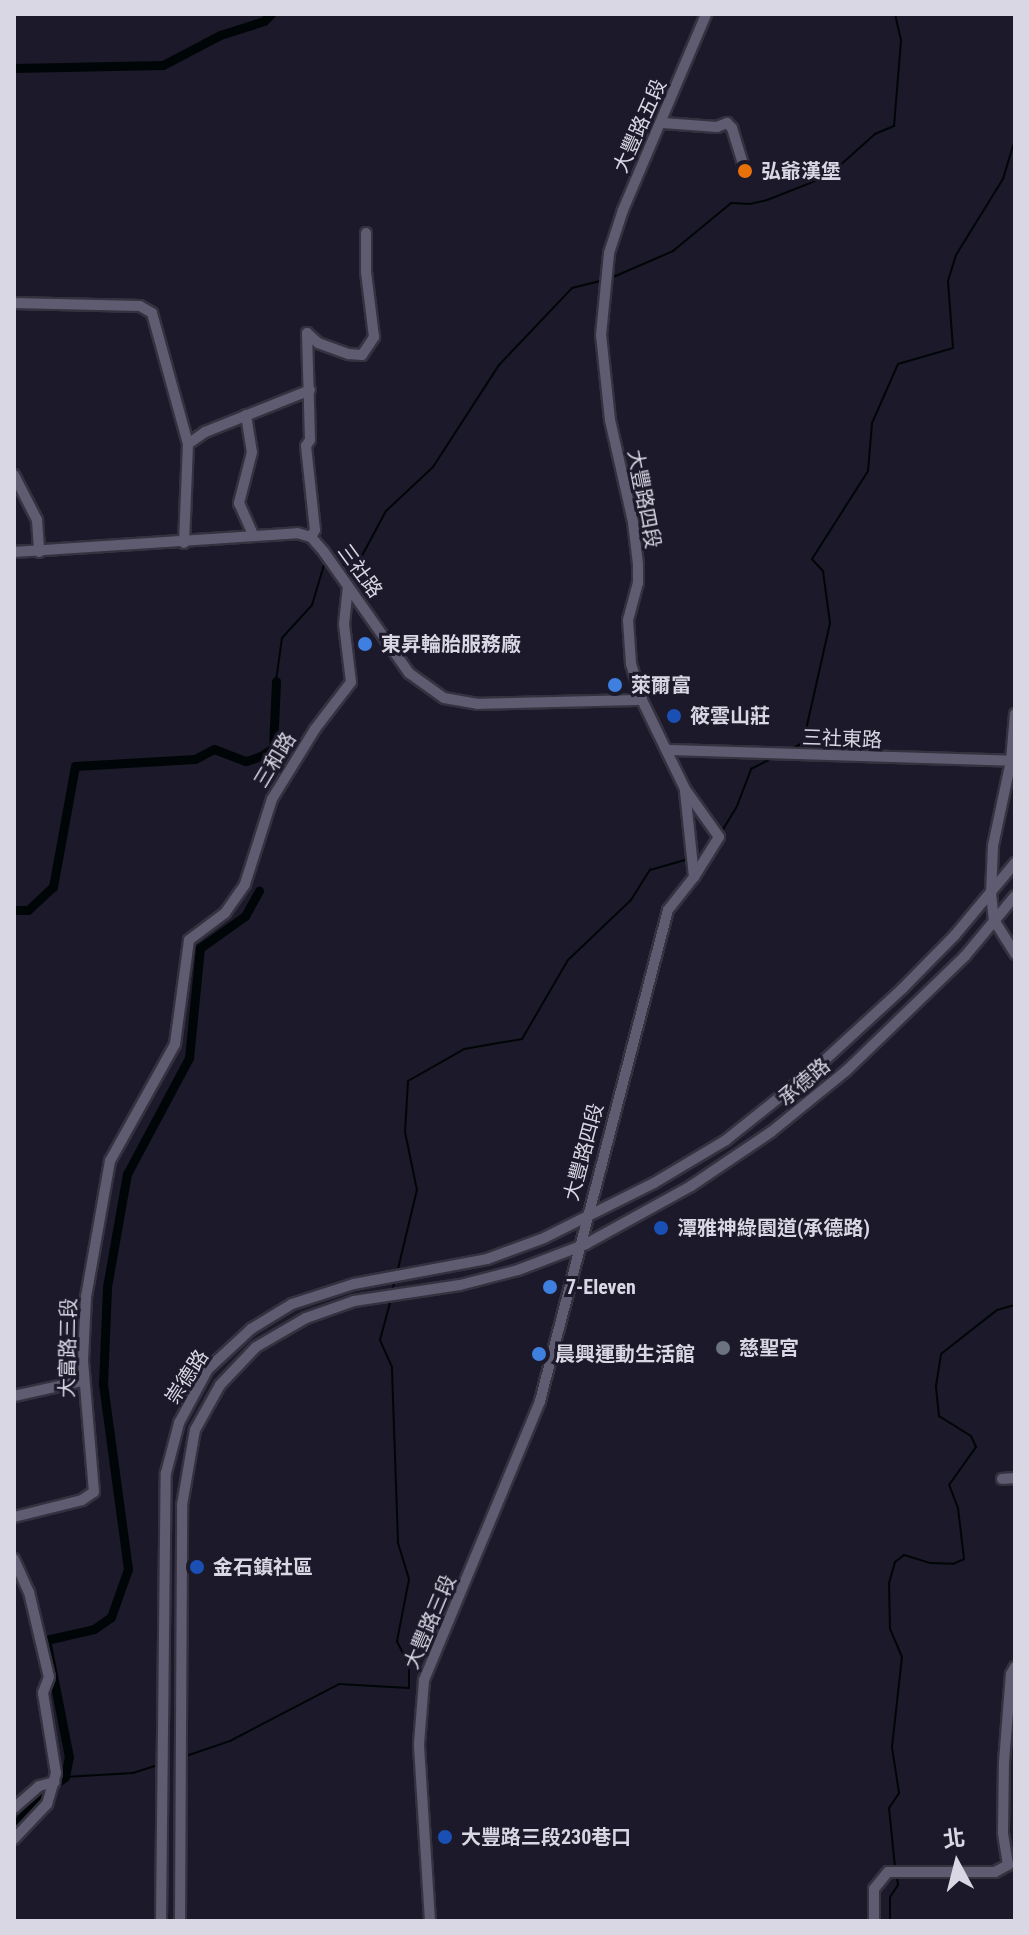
<!DOCTYPE html>
<html>
<head>
<meta charset="utf-8">
<style>
  body { margin:0 }
  #map { position:relative; width:1029px; height:1935px; overflow:hidden; background:#1c192a; font-family:"Roboto Condensed","Noto Sans TC",sans-serif }
  div>[style] { position:absolute }
  .stream>* { height:2px; margin:-1px; padding:0 1px; transform-origin:1px; border-radius:1px; background:#000607 }
  .canal>* { height:9px; margin:-4.5px; padding:0 4.5px; transform-origin:4.5px; border-radius:4.5px; background:#000607 }
  .roads { filter:drop-shadow(2px 0 #353240) drop-shadow(-2px 0 #353240) drop-shadow(0 2px #353240) drop-shadow(0 -2px #353240) }
  .minor>* { height:10px; margin:-5px; padding:0 5px; transform-origin:5px; border-radius:5px; background:#5f5c72 }
  .dots>* { width:22px; height:22px; translate:-50% -50%; box-sizing:border-box; border:4px solid #1c192a; border-radius:50% }
  span { translate:-50% -50%; white-space:nowrap; text-align:center; line-height:1.15; -webkit-text-stroke:6px #1c192a; paint-order:stroke }
  .street-label { font-size:20px; color:#d9d7e4 }
  .poi-label { font-size:20px; color:#d9d7e4; font-weight:700 }
  .left { translate:0 -50%; text-align:left }
  .frame { position:absolute; inset:0; border:16px solid #d9d7e4; pointer-events:none }
  .north { position:absolute; left:917px; top:1823px; width:80px; height:80px; -webkit-text-stroke:6px #1c192a; paint-order:stroke; rotate:353deg; font-size:22px; font-weight:700; line-height:32px; text-align:center; color:#d9d7e4 }
  .north::after { content:''; display:block; margin:auto; width:28px; height:36px; background:#d9d7e4; clip-path:polygon(50% 0,100% 100%,50% 72%,0 100%) }
</style>
</head>
<body>
<div id="map">
  <div class="stream">
    <i style="left:611px;top:278px;width:68px;rotate:-23.5deg"></i>
    <i style="left:673px;top:251px;width:75px;rotate:-39.6deg"></i>
    <i style="left:731px;top:203px;width:19px;rotate:3deg"></i>
    <i style="left:750px;top:204px;width:17px;rotate:-13deg"></i>
    <i style="left:767px;top:200px;width:66px;rotate:-21.5deg"></i>
    <i style="left:828px;top:176px;width:63px;rotate:-41.8deg"></i>
    <i style="left:875px;top:134px;width:21px;rotate:-23deg"></i>
    <i style="left:894px;top:126px;width:86px;rotate:-85.3deg"></i>
    <i style="left:901px;top:40px;width:27px;rotate:-103deg"></i>
    <i style="left:338px;top:565px;width:19px"></i>
    <i style="left:357px;top:565px;width:61px;rotate:-61.8deg"></i>
    <i style="left:386px;top:511px;width:64px;rotate:-43.1deg"></i>
    <i style="left:433px;top:467px;width:121px;rotate:-57.1deg"></i>
    <i style="left:499px;top:365px;width:106px;rotate:-46.5deg"></i>
    <i style="left:572px;top:288px;width:30px;rotate:-14deg"></i>
    <i style="left:276px;top:681px;width:43px;rotate:-82.1deg"></i>
    <i style="left:282px;top:638px;width:45px;rotate:-47.7deg"></i>
    <i style="left:312px;top:605px;width:42px;rotate:-73.3deg"></i>
    <i style="left:324px;top:565px;width:4px"></i>
    <i style="left:789px;top:750px;width:16px;rotate:-27deg"></i>
    <i style="left:803px;top:743px;width:123px;rotate:-77.3deg"></i>
    <i style="left:830px;top:623px;width:52px;rotate:-97.7deg"></i>
    <i style="left:823px;top:571px;width:16px;rotate:-133deg"></i>
    <i style="left:812px;top:559px;width:104px;rotate:-57.5deg"></i>
    <i style="left:868px;top:471px;width:48px;rotate:-85.2deg"></i>
    <i style="left:872px;top:423px;width:64px;rotate:-66.2deg"></i>
    <i style="left:898px;top:364px;width:57px;rotate:-16.2deg"></i>
    <i style="left:953px;top:348px;width:67px;rotate:-94.3deg"></i>
    <i style="left:948px;top:281px;width:27px;rotate:-73deg"></i>
    <i style="left:956px;top:255px;width:89px;rotate:-58.3deg"></i>
    <i style="left:1003px;top:179px;width:42px;rotate:-73.3deg"></i>
    <i style="left:722px;top:831px;width:29px;rotate:-59deg"></i>
    <i style="left:737px;top:806px;width:40px;rotate:-69deg"></i>
    <i style="left:751px;top:769px;width:25px;rotate:-27deg"></i>
    <i style="left:397px;top:1273px;width:85px;rotate:-76.5deg"></i>
    <i style="left:417px;top:1190px;width:59px;rotate:-101.7deg"></i>
    <i style="left:405px;top:1132px;width:51px;rotate:-86.6deg"></i>
    <i style="left:408px;top:1081px;width:64px;rotate:-29.7deg"></i>
    <i style="left:464px;top:1049px;width:59px;rotate:-9.8deg"></i>
    <i style="left:522px;top:1039px;width:91px;rotate:-59.8deg"></i>
    <i style="left:568px;top:960px;width:87px;rotate:-43.6deg"></i>
    <i style="left:631px;top:900px;width:36px;rotate:-58deg"></i>
    <i style="left:650px;top:870px;width:41px;rotate:-15.8deg"></i>
    <i style="left:392px;top:1293px;width:14px;rotate:-78deg"></i>
    <i style="left:183px;top:1757px;width:50px;rotate:-18.8deg"></i>
    <i style="left:230px;top:1741px;width:123px;rotate:-27.6deg"></i>
    <i style="left:339px;top:1684px;width:70px;rotate:3.3deg"></i>
    <i style="left:409px;top:1688px;width:23px;rotate:-90deg"></i>
    <i style="left:409px;top:1665px;width:27px;rotate:-117deg"></i>
    <i style="left:397px;top:1641px;width:63px;rotate:-79deg"></i>
    <i style="left:409px;top:1579px;width:39px;rotate:-107deg"></i>
    <i style="left:398px;top:1542px;width:175px;rotate:-92deg"></i>
    <i style="left:392px;top:1367px;width:30px;rotate:-114deg"></i>
    <i style="left:380px;top:1340px;width:42px;rotate:-75deg"></i>
    <i style="left:65px;top:1777px;width:68px;rotate:-3.4deg"></i>
    <i style="left:133px;top:1773px;width:26px;rotate:-18deg"></i>
    <i style="left:895px;top:1867px;width:59px;rotate:-95.8deg"></i>
    <i style="left:889px;top:1808px;width:18px;rotate:-56deg"></i>
    <i style="left:899px;top:1793px;width:47px;rotate:-98.7deg"></i>
    <i style="left:892px;top:1747px;width:91px;rotate:-83.7deg"></i>
    <i style="left:902px;top:1657px;width:30px;rotate:-113deg"></i>
    <i style="left:890px;top:1629px;width:46px;rotate:-91.2deg"></i>
    <i style="left:889px;top:1583px;width:22px;rotate:-74deg"></i>
    <i style="left:895px;top:1562px;width:11px;rotate:-38deg"></i>
    <i style="left:904px;top:1555px;width:27px;rotate:17deg"></i>
    <i style="left:930px;top:1563px;width:23px;rotate:2deg"></i>
    <i style="left:953px;top:1564px;width:12px;rotate:-24deg"></i>
    <i style="left:964px;top:1559px;width:51px;rotate:-96.7deg"></i>
    <i style="left:958px;top:1508px;width:25px;rotate:-111deg"></i>
    <i style="left:949px;top:1485px;width:47px;rotate:-54.6deg"></i>
    <i style="left:976px;top:1447px;width:12px;rotate:-114deg"></i>
    <i style="left:971px;top:1436px;width:38px;rotate:-148deg"></i>
    <i style="left:939px;top:1416px;width:30px;rotate:-96deg"></i>
    <i style="left:936px;top:1386px;width:32px;rotate:-81deg"></i>
    <i style="left:941px;top:1354px;width:71px;rotate:-38.2deg"></i>
    <i style="left:997px;top:1310px;width:19px;rotate:-16deg"></i>
    <i style="left:890px;top:1921px;width:24px;rotate:-90deg"></i>
    <i style="left:890px;top:1897px;width:14px;rotate:-56deg"></i>
    <i style="left:898px;top:1885px;width:8px;rotate:-97deg"></i>
  </div>
  <div class="canal">
    <i style="left:14px;top:68px;width:149px;rotate:-1.2deg"></i>
    <i style="left:163px;top:65px;width:64px;rotate:-27.8deg"></i>
    <i style="left:220px;top:35px;width:46px;rotate:-17.7deg"></i>
    <i style="left:264px;top:21px;width:10px;rotate:-45deg"></i>
    <i style="left:14px;top:910px;width:14px"></i>
    <i style="left:28px;top:910px;width:34px;rotate:-43deg"></i>
    <i style="left:53px;top:887px;width:123px;rotate:-79.7deg"></i>
    <i style="left:75px;top:766px;width:120px;rotate:-3.3deg"></i>
    <i style="left:195px;top:759px;width:21px;rotate:-28deg"></i>
    <i style="left:214px;top:749px;width:34px;rotate:21deg"></i>
    <i style="left:246px;top:761px;width:16px;rotate:-18deg"></i>
    <i style="left:261px;top:756px;width:14px;rotate:-34deg"></i>
    <i style="left:273px;top:748px;width:67px;rotate:-87.4deg"></i>
    <i style="left:14px;top:1826px;width:41px;rotate:-48.9deg"></i>
    <i style="left:41px;top:1795px;width:30px;rotate:-37deg"></i>
    <i style="left:65px;top:1777px;width:20px;rotate:-79deg"></i>
    <i style="left:69px;top:1757px;width:119px;rotate:-101.1deg"></i>
    <i style="left:46px;top:1640px;width:49px;rotate:-12.9deg"></i>
    <i style="left:94px;top:1629px;width:21px;rotate:-35deg"></i>
    <i style="left:111px;top:1617px;width:51px;rotate:-70.5deg"></i>
    <i style="left:128px;top:1569px;width:187px;rotate:-97.7deg"></i>
    <i style="left:103px;top:1384px;width:97px;rotate:-87.6deg"></i>
    <i style="left:107px;top:1287px;width:115px;rotate:-80deg"></i>
    <i style="left:127px;top:1174px;width:132px;rotate:-61.9deg"></i>
    <i style="left:189px;top:1058px;width:111px;rotate:-84.3deg"></i>
    <i style="left:200px;top:948px;width:55px;rotate:-35.4deg"></i>
    <i style="left:245px;top:916px;width:29px;rotate:-61deg"></i>
  </div>
  <div class="roads">
    <div class="minor">
      <i style="left:663px;top:123px;width:54px;rotate:4.2deg"></i>
      <i style="left:717px;top:127px;width:11px;rotate:-22deg"></i>
      <i style="left:727px;top:123px;width:7px;rotate:45deg"></i>
      <i style="left:732px;top:128px;width:37px;rotate:73deg"></i>
      <i style="left:14px;top:303px;width:126px;rotate:1.4deg"></i>
      <i style="left:140px;top:306px;width:14px;rotate:30deg"></i>
      <i style="left:152px;top:313px;width:136px;rotate:74.6deg"></i>
      <i style="left:188px;top:444px;width:99px;rotate:92.3deg"></i>
      <i style="left:307px;top:333px;width:107px;rotate:88.4deg"></i>
      <i style="left:310px;top:440px;width:7px;rotate:124deg"></i>
      <i style="left:306px;top:446px;width:84px;rotate:83.9deg"></i>
      <i style="left:315px;top:530px;width:8px;rotate:120deg"></i>
      <i style="left:307px;top:333px;width:15px;rotate:42deg"></i>
      <i style="left:318px;top:343px;width:33px;rotate:20deg"></i>
      <i style="left:349px;top:354px;width:13px;rotate:4deg"></i>
      <i style="left:362px;top:355px;width:22px;rotate:-56deg"></i>
      <i style="left:374px;top:337px;width:65px;rotate:-97deg"></i>
      <i style="left:366px;top:272px;width:39px;rotate:-90deg"></i>
      <i style="left:246px;top:415px;width:37px;rotate:81deg"></i>
      <i style="left:252px;top:452px;width:53px;rotate:104.3deg"></i>
      <i style="left:239px;top:503px;width:35px;rotate:66deg"></i>
      <i style="left:188px;top:444px;width:21px;rotate:-35deg"></i>
      <i style="left:205px;top:432px;width:113px;rotate:-21.8deg"></i>
      <i style="left:14px;top:475px;width:51px;rotate:62.9deg"></i>
      <i style="left:37px;top:520px;width:32px;rotate:86deg"></i>
      <i style="left:14px;top:552px;width:284px;rotate:-3.8deg"></i>
      <i style="left:297px;top:533px;width:15px;rotate:16deg"></i>
      <i style="left:311px;top:537px;width:20px;rotate:49deg"></i>
      <i style="left:324px;top:552px;width:148px;rotate:54.9deg"></i>
      <i style="left:409px;top:673px;width:43px;rotate:35.5deg"></i>
      <i style="left:444px;top:698px;width:34px;rotate:10deg"></i>
      <i style="left:477px;top:704px;width:165px;rotate:-1.4deg"></i>
      <i style="left:1015px;top:714px;width:47px;rotate:94.9deg"></i>
      <i style="left:1011px;top:761px;width:87px;rotate:102deg"></i>
      <i style="left:993px;top:846px;width:47px;rotate:92.4deg"></i>
      <i style="left:991px;top:893px;width:27px;rotate:84deg"></i>
      <i style="left:994px;top:920px;width:40px;rotate:58deg"></i>
      <i style="left:668px;top:750px;width:347px;rotate:1.8deg"></i>
      <i style="left:685px;top:791px;width:86px;rotate:84deg"></i>
      <i style="left:14px;top:1396px;width:70px;rotate:-12.4deg"></i>
      <i style="left:1002px;top:1479px;width:13px;rotate:-4deg"></i>
      <i style="left:14px;top:1517px;width:70px;rotate:-14deg"></i>
      <i style="left:82px;top:1500px;width:14px;rotate:-34deg"></i>
      <i style="left:94px;top:1492px;width:132px;rotate:-94.8deg"></i>
      <i style="left:83px;top:1360px;width:63px;rotate:-87.3deg"></i>
      <i style="left:86px;top:1297px;width:138px;rotate:-80deg"></i>
      <i style="left:110px;top:1161px;width:134px;rotate:-60.9deg"></i>
      <i style="left:175px;top:1044px;width:105px;rotate:-82.3deg"></i>
      <i style="left:189px;top:940px;width:45px;rotate:-36.9deg"></i>
      <i style="left:225px;top:913px;width:35px;rotate:-55deg"></i>
      <i style="left:245px;top:884px;width:89px;rotate:-72.4deg"></i>
      <i style="left:272px;top:799px;width:82px;rotate:-58.4deg"></i>
      <i style="left:315px;top:729px;width:59px;rotate:-52.5deg"></i>
      <i style="left:351px;top:682px;width:58px;rotate:-96.9deg"></i>
      <i style="left:344px;top:624px;width:38px;rotate:-84deg"></i>
      <i style="left:14px;top:1559px;width:36px;rotate:66deg"></i>
      <i style="left:29px;top:1592px;width:87px;rotate:76.8deg"></i>
      <i style="left:49px;top:1677px;width:17px;rotate:111deg"></i>
      <i style="left:43px;top:1693px;width:81px;rotate:80.8deg"></i>
      <i style="left:56px;top:1773px;width:32px;rotate:106deg"></i>
      <i style="left:47px;top:1804px;width:48px;rotate:133.3deg"></i>
      <i style="left:14px;top:1808px;width:33px;rotate:-41deg"></i>
      <i style="left:39px;top:1786px;width:16px;rotate:-14deg"></i>
      <i style="left:161px;top:1921px;width:448px;rotate:-89.4deg"></i>
      <i style="left:166px;top:1473px;width:52px;rotate:-75.4deg"></i>
      <i style="left:179px;top:1423px;width:61px;rotate:-61.8deg"></i>
      <i style="left:208px;top:1369px;width:59px;rotate:-42.9deg"></i>
      <i style="left:251px;top:1329px;width:48px;rotate:-31.4deg"></i>
      <i style="left:292px;top:1304px;width:65px;rotate:-17.9deg"></i>
      <i style="left:354px;top:1284px;width:135px;rotate:-10.6deg"></i>
      <i style="left:487px;top:1259px;width:61px;rotate:-20.2deg"></i>
      <i style="left:544px;top:1238px;width:123px;rotate:-26.6deg"></i>
      <i style="left:654px;top:1183px;width:84px;rotate:-30.8deg"></i>
      <i style="left:726px;top:1140px;width:114px;rotate:-38.6deg"></i>
      <i style="left:815px;top:1069px;width:118px;rotate:-42.6deg"></i>
      <i style="left:902px;top:989px;width:76px;rotate:-45.5deg"></i>
      <i style="left:955px;top:935px;width:94px;rotate:-50.2deg"></i>
      <i style="left:180px;top:1921px;width:416px;rotate:-89.7deg"></i>
      <i style="left:182px;top:1505px;width:76px;rotate:-80.2deg"></i>
      <i style="left:195px;top:1430px;width:51px;rotate:-60.9deg"></i>
      <i style="left:220px;top:1385px;width:52px;rotate:-46.5deg"></i>
      <i style="left:256px;top:1347px;width:58px;rotate:-30.1deg"></i>
      <i style="left:306px;top:1318px;width:51px;rotate:-19.5deg"></i>
      <i style="left:354px;top:1301px;width:107px;rotate:-8.6deg"></i>
      <i style="left:460px;top:1285px;width:60px;rotate:-14.5deg"></i>
      <i style="left:518px;top:1270px;width:73px;rotate:-20.9deg"></i>
      <i style="left:586px;top:1244px;width:120px;rotate:-28.9deg"></i>
      <i style="left:691px;top:1186px;width:97px;rotate:-34deg"></i>
      <i style="left:771px;top:1132px;width:98px;rotate:-39.2deg"></i>
      <i style="left:847px;top:1070px;width:164px;rotate:-44deg"></i>
      <i style="left:965px;top:956px;width:78px;rotate:-50.2deg"></i>
      <i style="left:430px;top:1921px;width:177px;rotate:-93.6deg"></i>
      <i style="left:419px;top:1744px;width:64px;rotate:-85.5deg"></i>
      <i style="left:424px;top:1680px;width:302px;rotate:-67.4deg"></i>
      <i style="left:540px;top:1401px;width:507px;rotate:-75.39deg"></i>
      <i style="left:668px;top:910px;width:42px;rotate:-51.8deg"></i>
      <i style="left:694px;top:877px;width:47px;rotate:-58deg"></i>
      <i style="left:719px;top:837px;width:59px;rotate:-125.3deg"></i>
      <i style="left:685px;top:789px;width:99px;rotate:-115.8deg"></i>
      <i style="left:642px;top:700px;width:38px;rotate:-107deg"></i>
      <i style="left:631px;top:664px;width:44px;rotate:-93.9deg"></i>
      <i style="left:628px;top:620px;width:38px;rotate:-75deg"></i>
      <i style="left:638px;top:583px;width:19px;rotate:-90deg"></i>
      <i style="left:638px;top:564px;width:42px;rotate:-96.8deg"></i>
      <i style="left:633px;top:522px;width:105px;rotate:-102.7deg"></i>
      <i style="left:610px;top:420px;width:85px;rotate:-96deg"></i>
      <i style="left:601px;top:335px;width:82px;rotate:-84.4deg"></i>
      <i style="left:609px;top:253px;width:45px;rotate:-72deg"></i>
      <i style="left:623px;top:210px;width:213px;rotate:-67deg"></i>
      <i style="left:874px;top:1921px;width:32px;rotate:-90deg"></i>
      <i style="left:874px;top:1889px;width:22px;rotate:-51deg"></i>
      <i style="left:888px;top:1872px;width:107px"></i>
      <i style="left:995px;top:1872px;width:15px;rotate:-28deg"></i>
      <i style="left:1008px;top:1865px;width:33px;rotate:-99deg"></i>
      <i style="left:1003px;top:1832px;width:70px;rotate:-89.2deg"></i>
      <i style="left:1004px;top:1762px;width:88px;rotate:-85.5deg"></i>
      <i style="left:1011px;top:1674px;width:8px;rotate:-60deg"></i>
    </div>
  </div>
  <div class="dots">
    <i style="left:745px;top:171px;background:#e8710a"></i>
    <i style="left:365px;top:644px;background:#3f7fe0"></i>
    <i style="left:615px;top:685px;background:#3f7fe0"></i>
    <i style="left:674px;top:716px;background:#1a4fb4"></i>
    <i style="left:661px;top:1228px;background:#1a4fb4"></i>
    <i style="left:550px;top:1287px;background:#3f7fe0"></i>
    <i style="left:723px;top:1348px;background:#6b7280"></i>
    <i style="left:539px;top:1354px;background:#3f7fe0"></i>
    <i style="left:197px;top:1567px;background:#1a4fb4"></i>
    <i style="left:445px;top:1837px;background:#1a4fb4"></i>
  </div>
  <div class="street-label">
    <span style="left:640px;top:126px;rotate:-66deg">大豐路五段</span>
    <span style="left:644px;top:499px;rotate:79deg">大豐路四段</span>
    <span style="left:360px;top:571px;rotate:54deg">三社路</span>
    <span style="left:842px;top:739px;rotate:2deg">三社東路</span>
    <span style="left:275px;top:760px;rotate:-59deg">三和路</span>
    <span style="left:804px;top:1082px;rotate:-40deg">承德路</span>
    <span style="left:584px;top:1152px;rotate:-75deg">大豐路四段</span>
    <span style="left:68px;top:1348px;rotate:-89deg">大富路三段</span>
    <span style="left:187px;top:1377px;rotate:-57deg">崇德路</span>
    <span style="left:430px;top:1622px;rotate:-67deg">大豐路三段</span>
  </div>
  <div class="poi-label">
    <span class="left" style="left:761px;top:171px">弘爺漢堡</span>
    <span class="left" style="left:381px;top:644px">東昇輪胎服務廠</span>
    <span class="left" style="left:631px;top:685px">萊爾富</span>
    <span class="left" style="left:690px;top:716px">筱雲山莊</span>
    <span class="left" style="left:677px;top:1228px">潭雅神綠園道(承德路)</span>
    <span class="left" style="left:566px;top:1287px">7-Eleven</span>
    <span class="left" style="left:739px;top:1348px">慈聖宮</span>
    <span class="left" style="left:555px;top:1354px">晨興運動生活館</span>
    <span class="left" style="left:213px;top:1567px">金石鎮社區</span>
    <span class="left" style="left:461px;top:1837px">大豐路三段230巷口</span>
  </div>
  <div class="frame"></div>
  <div class="north">北</div>
</div>
</body>
</html>
